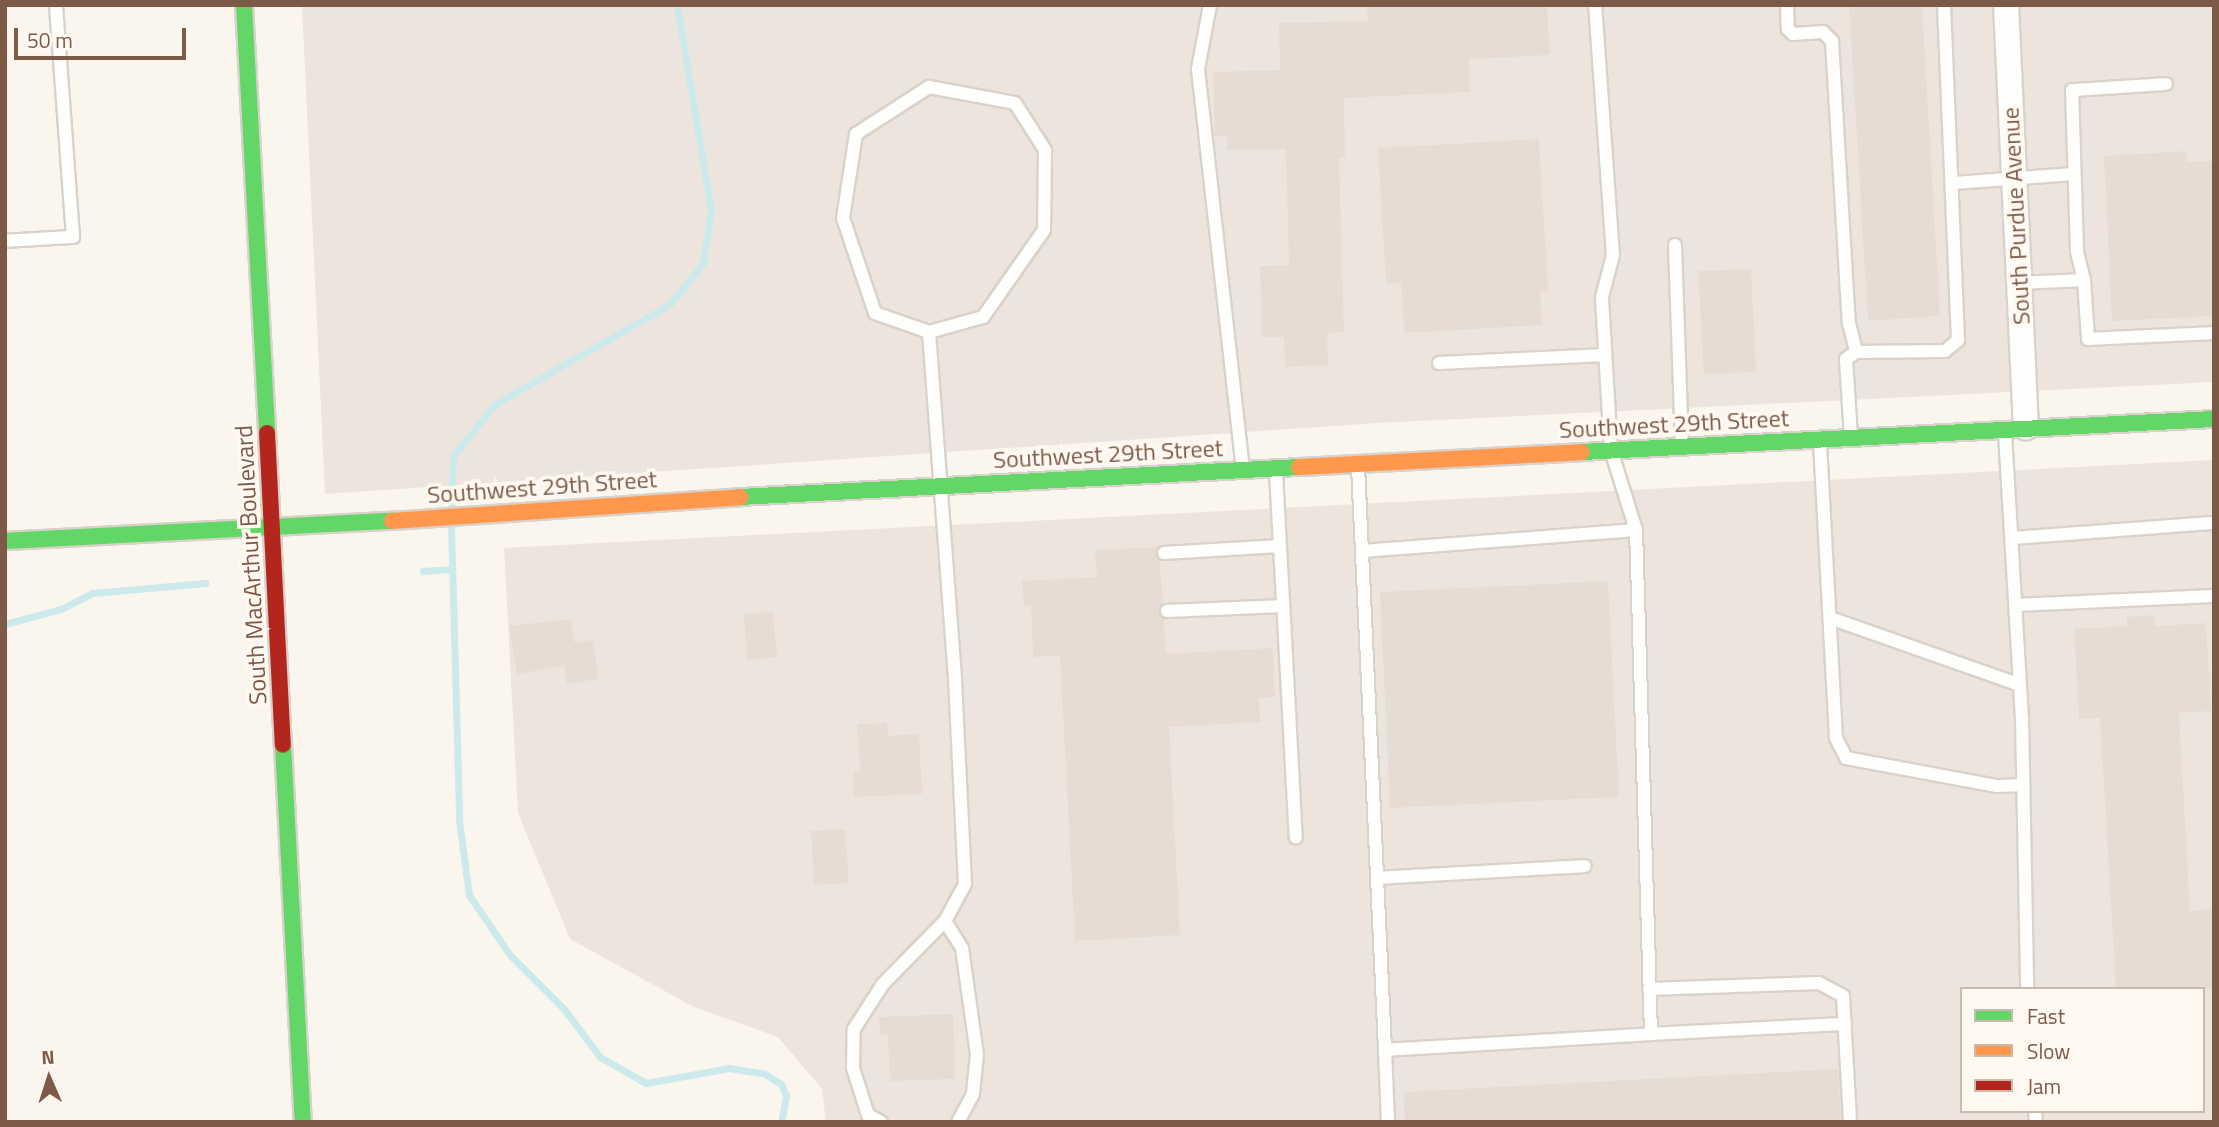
<!DOCTYPE html>
<html>
<head>
<meta charset="utf-8">
<style>
  body { margin:0 }
  #map { position:relative; width:2219px; height:1127px; overflow:hidden; background:#faf5ed; font-family:"Titillium Web",sans-serif }
  div>[style] { position:absolute }
  .industrial>* { inset:0; background:#ede5dd }
  .stream>* { height:7px; margin:-3.5px; padding:0 3.5px; transform-origin:3.5px; border-radius:3.5px; background:#cceaec }
  .building>* { inset:0; background:#e7dcd3 }
  .roads { filter:drop-shadow(2px 0 #d9d2cb) drop-shadow(-2px 0 #d9d2cb) drop-shadow(0 2px #d9d2cb) drop-shadow(0 -2px #d9d2cb) }
  .lane>* { height:12px; margin:-6px; padding:0 6px; transform-origin:6px; border-radius:6px; background:#fefefc }
  .street>* { height:24px; margin:-12px; padding:0 12px; transform-origin:12px; border-radius:12px; background:#fefefc }
  .fast>* { height:16px; margin:-8px; padding:0 8px; transform-origin:8px; border-radius:8px; background:#63d668 }
  .slow>* { height:16px; margin:-8px; padding:0 8px; transform-origin:8px; border-radius:8px; background:#ff974d }
  .jam>* { height:16px; margin:-8px; padding:0 8px; transform-origin:8px; border-radius:8px; background:#b3261e }
  span { translate:-50% -50%; white-space:nowrap; text-align:center; line-height:1.15; -webkit-text-stroke:7px #fff9f1; paint-order:stroke }
  .street-label { font-size:24px; color:#7d5a48 }
  .frame { position:absolute; inset:0; border:7px solid #7d5a48; pointer-events:none }
  .legend { position:absolute; left:1960px; top:987px; width:245px; height:126px; box-sizing:border-box; background:#fff9f1; border:2px solid #cbb9ad; margin:0; padding:9px 12px; list-style:none; font-size:21px; color:#7d5a48 }
  .legend li { display:flex; align-items:center; gap:14px; height:35px }
  .legend b { width:35px; border:2px solid #cbb9ad }
  .north { position:absolute; left:14px; top:1043px; width:70px; height:70px; -webkit-text-stroke:5px #fff9f1; paint-order:stroke; rotate:357deg; font-size:19px; font-weight:700; line-height:28px; text-align:center; color:#7d5a48 }
  .north::after { content:''; display:block; margin:auto; width:24px; height:32px; background:#7d5a48; clip-path:polygon(50% 0,100% 100%,50% 72%,0 100%) }
  .scale { position:absolute; left:14px; top:28px; width:172px; height:32px; box-sizing:border-box; border:4px solid #7d5a48; border-top:0; padding-left:9px; font-size:21px; line-height:24px; white-space:nowrap; color:#7d5a48; -webkit-text-stroke:5px #fff9f1; paint-order:stroke }
</style>
</head>
<body>
<div id="map">
  <div class="industrial">
    <i style="clip-path:polygon(302px 5px,2214px 5px,2214px 382px,1378px 423px,325px 494px)"></i>
    <i style="clip-path:polygon(evenodd,2214px 460px,2214px 1122px,826px 1122px,822px 1089px,778px 1037px,692px 1006px,570px 939px,518px 813px,504px 548px,2214px 460px,1962px 989px,2203px 989px,2203px 1111px,1962px 1111px,1962px 989px)"></i>
  </div>
  <div class="stream">
    <i style="left:451px;top:508px;width:52px;rotate:-87.8deg"></i>
    <i style="left:453px;top:456px;width:67px;rotate:-51.1deg"></i>
    <i style="left:495px;top:404px;width:202px;rotate:-29.7deg"></i>
    <i style="left:670px;top:304px;width:53px;rotate:-51.2deg"></i>
    <i style="left:703px;top:263px;width:54px;rotate:-81.4deg"></i>
    <i style="left:711px;top:210px;width:208px;rotate:-99.4deg"></i>
    <i style="left:451px;top:526px;width:294px;rotate:88.4deg"></i>
    <i style="left:459px;top:820px;width:76px;rotate:82.4deg"></i>
    <i style="left:469px;top:895px;width:73px;rotate:55.7deg"></i>
    <i style="left:510px;top:955px;width:76px;rotate:45deg"></i>
    <i style="left:564px;top:1009px;width:60px;rotate:53.1deg"></i>
    <i style="left:600px;top:1057px;width:53px;rotate:29.5deg"></i>
    <i style="left:646px;top:1083px;width:84px;rotate:-10.2deg"></i>
    <i style="left:729px;top:1068px;width:36px;rotate:9deg"></i>
    <i style="left:765px;top:1074px;width:19px;rotate:32deg"></i>
    <i style="left:781px;top:1084px;width:12px;rotate:66deg"></i>
    <i style="left:786px;top:1095px;width:27px;rotate:100deg"></i>
    <i style="left:423px;top:571px;width:28px;rotate:-4deg"></i>
    <i style="left:5px;top:624px;width:58px;rotate:-15deg"></i>
    <i style="left:61px;top:609px;width:35px;rotate:-27deg"></i>
    <i style="left:92px;top:593px;width:114px;rotate:-5deg"></i>
  </div>
  <div class="building">
    <i style="clip-path:polygon(1367px 5px,1547px 5px,1550px 55px,1469px 59px,1470px 92px,1344px 98px,1345px 158px,1339px 158px,1344px 332px,1327px 333px,1328px 365px,1285px 367px,1284px 337px,1262px 337px,1260px 266px,1289px 265px,1286px 149px,1227px 150px,1227px 135px,1215px 136px,1213px 72px,1280px 70px,1279px 23px,1368px 21px)"></i>
    <i style="clip-path:polygon(1849px 5px,1922px 5px,1940px 316px,1868px 321px)"></i>
    <i style="clip-path:polygon(1539px 139px,1548px 291px,1540px 291px,1542px 325px,1404px 333px,1401px 283px,1386px 284px,1378px 148px)"></i>
    <i style="clip-path:polygon(2186px 151px,2186px 162px,2214px 161px,2214px 316px,2112px 321px,2104px 156px)"></i>
    <i style="clip-path:polygon(1751px 269px,1756px 372px,1704px 374px,1698px 271px)"></i>
    <i style="clip-path:polygon(1158px 547px,1163px 603px,1158px 612px,1164px 619px,1166px 654px,1273px 648px,1275px 697px,1259px 698px,1260px 722px,1169px 727px,1180px 935px,1075px 941px,1060px 655px,1033px 657px,1031px 606px,1024px 606px,1022px 581px,1097px 577px,1095px 550px)"></i>
    <i style="clip-path:polygon(1608px 581px,1619px 797px,1390px 808px,1380px 592px)"></i>
    <i style="clip-path:polygon(773px 612px,777px 657px,747px 660px,744px 614px)"></i>
    <i style="clip-path:polygon(2154px 615px,2155px 626px,2206px 623px,2211px 711px,2179px 713px,2190px 911px,2214px 909px,2214px 989px,2116px 989px,2100px 718px,2079px 719px,2074px 629px,2127px 626px,2127px 617px)"></i>
    <i style="clip-path:polygon(571px 619px,575px 643px,593px 640px,599px 679px,567px 684px,564px 666px,517px 674px,509px 626px)"></i>
    <i style="clip-path:polygon(887px 723px,888px 736px,919px 734px,922px 794px,854px 797px,853px 772px,860px 772px,857px 724px)"></i>
    <i style="clip-path:polygon(845px 829px,849px 883px,814px 885px,811px 831px)"></i>
    <i style="clip-path:polygon(953px 1014px,955px 1079px,890px 1081px,888px 1034px,880px 1035px,879px 1017px)"></i>
    <i style="clip-path:polygon(1838px 1069px,1841px 1122px,1405px 1122px,1403px 1092px)"></i>
  </div>
  <div class="roads">
    <div class="lane">
      <i style="left:1210px;top:5px;width:65px;rotate:100.6deg"></i>
      <i style="left:1198px;top:69px;width:404px;rotate:83.6deg"></i>
      <i style="left:1787px;top:5px;width:24px;rotate:88deg"></i>
      <i style="left:1788px;top:29px;width:7px;rotate:45deg"></i>
      <i style="left:1793px;top:34px;width:30px;rotate:-4deg"></i>
      <i style="left:1823px;top:32px;width:13px;rotate:45deg"></i>
      <i style="left:1832px;top:41px;width:283px;rotate:86.6deg"></i>
      <i style="left:1849px;top:323px;width:30px;rotate:76deg"></i>
      <i style="left:2166px;top:84px;width:94px;rotate:176.3deg"></i>
      <i style="left:2072px;top:90px;width:162px;rotate:88.2deg"></i>
      <i style="left:2077px;top:252px;width:29px;rotate:76deg"></i>
      <i style="left:2084px;top:280px;width:59px;rotate:86.1deg"></i>
      <i style="left:2088px;top:339px;width:126px;rotate:-2.7deg"></i>
      <i style="left:1954px;top:183px;width:120px;rotate:-4.3deg"></i>
      <i style="left:5px;top:241px;width:68px;rotate:-3.4deg"></i>
      <i style="left:73px;top:237px;width:233px;rotate:-94.2deg"></i>
      <i style="left:1675px;top:245px;width:201px;rotate:88deg"></i>
      <i style="left:2019px;top:283px;width:65px;rotate:-2.6deg"></i>
      <i style="left:1439px;top:363px;width:166px;rotate:-2.8deg"></i>
      <i style="left:2005px;top:433px;width:286px;rotate:86.6deg"></i>
      <i style="left:2022px;top:718px;width:271px;rotate:88.9deg"></i>
      <i style="left:1851px;top:437px;width:78px;rotate:-93.7deg"></i>
      <i style="left:1846px;top:359px;width:12px;rotate:-35deg"></i>
      <i style="left:1856px;top:352px;width:89px;rotate:-0.6deg"></i>
      <i style="left:1945px;top:351px;width:17px;rotate:-40deg"></i>
      <i style="left:1958px;top:340px;width:335px;rotate:-92.4deg"></i>
      <i style="left:1820px;top:443px;width:295px;rotate:86.9deg"></i>
      <i style="left:1836px;top:738px;width:22px;rotate:63deg"></i>
      <i style="left:1846px;top:758px;width:154px;rotate:10.5deg"></i>
      <i style="left:1997px;top:786px;width:26px;rotate:-2deg"></i>
      <i style="left:1358px;top:466px;width:585px;rotate:87.35deg"></i>
      <i style="left:1385px;top:1050px;width:266px;rotate:-3.4deg"></i>
      <i style="left:1651px;top:1034px;width:504px;rotate:-91.7deg"></i>
      <i style="left:1636px;top:530px;width:84px;rotate:-107.4deg"></i>
      <i style="left:1611px;top:450px;width:153px;rotate:-93.4deg"></i>
      <i style="left:1602px;top:297px;width:43px;rotate:-75.3deg"></i>
      <i style="left:1613px;top:255px;width:251px;rotate:-94.1deg"></i>
      <i style="left:1276px;top:472px;width:366px;rotate:86.9deg"></i>
      <i style="left:2013px;top:538px;width:202px;rotate:-4.3deg"></i>
      <i style="left:1362px;top:551px;width:275px;rotate:-4.4deg"></i>
      <i style="left:1164px;top:553px;width:116px;rotate:-3.5deg"></i>
      <i style="left:2016px;top:605px;width:198px;rotate:-2.6deg"></i>
      <i style="left:1167px;top:611px;width:116px;rotate:-2.5deg"></i>
      <i style="left:1830px;top:618px;width:201px;rotate:19.4deg"></i>
      <i style="left:1377px;top:878px;width:208px;rotate:-3.3deg"></i>
      <i style="left:945px;top:921px;width:32px;rotate:58deg"></i>
      <i style="left:962px;top:948px;width:108px;rotate:82deg"></i>
      <i style="left:977px;top:1055px;width:39px;rotate:96deg"></i>
      <i style="left:973px;top:1094px;width:32px;rotate:118deg"></i>
      <i style="left:1649px;top:989px;width:170px;rotate:-2deg"></i>
      <i style="left:1819px;top:983px;width:27px;rotate:28deg"></i>
      <i style="left:1843px;top:996px;width:126px;rotate:86.8deg"></i>
      <i style="left:1651px;top:1034px;width:194px;rotate:-3deg"></i>
      <i style="left:1385px;top:1050px;width:72px;rotate:87.6deg"></i>
      <i style="left:2035px;top:1111px;width:11px;rotate:85deg"></i>
      <i style="left:881px;top:1122px;width:15px;rotate:-152deg"></i>
      <i style="left:868px;top:1115px;width:49px;rotate:-107.7deg"></i>
      <i style="left:853px;top:1068px;width:39px;rotate:-89deg"></i>
      <i style="left:854px;top:1029px;width:54px;rotate:-57.2deg"></i>
      <i style="left:883px;top:984px;width:88px;rotate:-45.5deg"></i>
      <i style="left:945px;top:921px;width:42px;rotate:-61.6deg"></i>
      <i style="left:965px;top:884px;width:206px;rotate:-92.8deg"></i>
      <i style="left:955px;top:678px;width:347px;rotate:-94.3deg"></i>
      <i style="left:929px;top:332px;width:57px;rotate:-160.6deg"></i>
      <i style="left:875px;top:313px;width:100px;rotate:-108.6deg"></i>
      <i style="left:843px;top:218px;width:85px;rotate:-81.2deg"></i>
      <i style="left:856px;top:134px;width:87px;rotate:-32.8deg"></i>
      <i style="left:929px;top:87px;width:87px;rotate:10.5deg"></i>
      <i style="left:1015px;top:103px;width:56px;rotate:57.4deg"></i>
      <i style="left:1045px;top:150px;width:80px;rotate:90.7deg"></i>
      <i style="left:1044px;top:230px;width:106px;rotate:125deg"></i>
      <i style="left:983px;top:317px;width:56px;rotate:164.5deg"></i>
    </div>
    <div class="street">
      <i style="left:2006px;top:5px;width:423px;rotate:87.3deg"></i>
    </div>
    <div class="fast">
      <i style="left:244px;top:5px;width:429px;rotate:86.9deg"></i>
      <i style="left:1582px;top:452px;width:633px;rotate:-2.99deg"></i>
      <i style="left:740px;top:497px;width:560px;rotate:-3.07deg"></i>
      <i style="left:5px;top:541px;width:388px;rotate:-3deg"></i>
      <i style="left:283px;top:745px;width:378px;rotate:87deg"></i>
    </div>
    <div class="slow">
      <i style="left:1299px;top:467px;width:283px;rotate:-3deg"></i>
      <i style="left:392px;top:521px;width:349px;rotate:-3.9deg"></i>
    </div>
    <div class="jam">
      <i style="left:267px;top:433px;width:312px;rotate:87.1deg"></i>
    </div>
  </div>
  <div class="street-label">
    <span style="left:2016px;top:216px;rotate:-93deg">South Purdue Avenue</span>
    <span style="left:1674px;top:424px;rotate:-3deg">Southwest 29th Street</span>
    <span style="left:1108px;top:454px;rotate:-3deg">Southwest 29th Street</span>
    <span style="left:542px;top:487px;rotate:-4deg">Southwest 29th Street</span>
    <span style="left:251px;top:565px;rotate:-93deg">South MacArthur Boulevard</span>
  </div>
  <div class="frame"></div>
  <ul class="legend">
  <li><b style="height:9px;background:#63d668"></b>Fast</li>
  <li><b style="height:9px;background:#ff974d"></b>Slow</li>
  <li><b style="height:9px;background:#b3261e"></b>Jam</li>
  </ul>
  <div class="north">N</div>
  <div class="scale">50 m</div>
</div>
</body>
</html>
